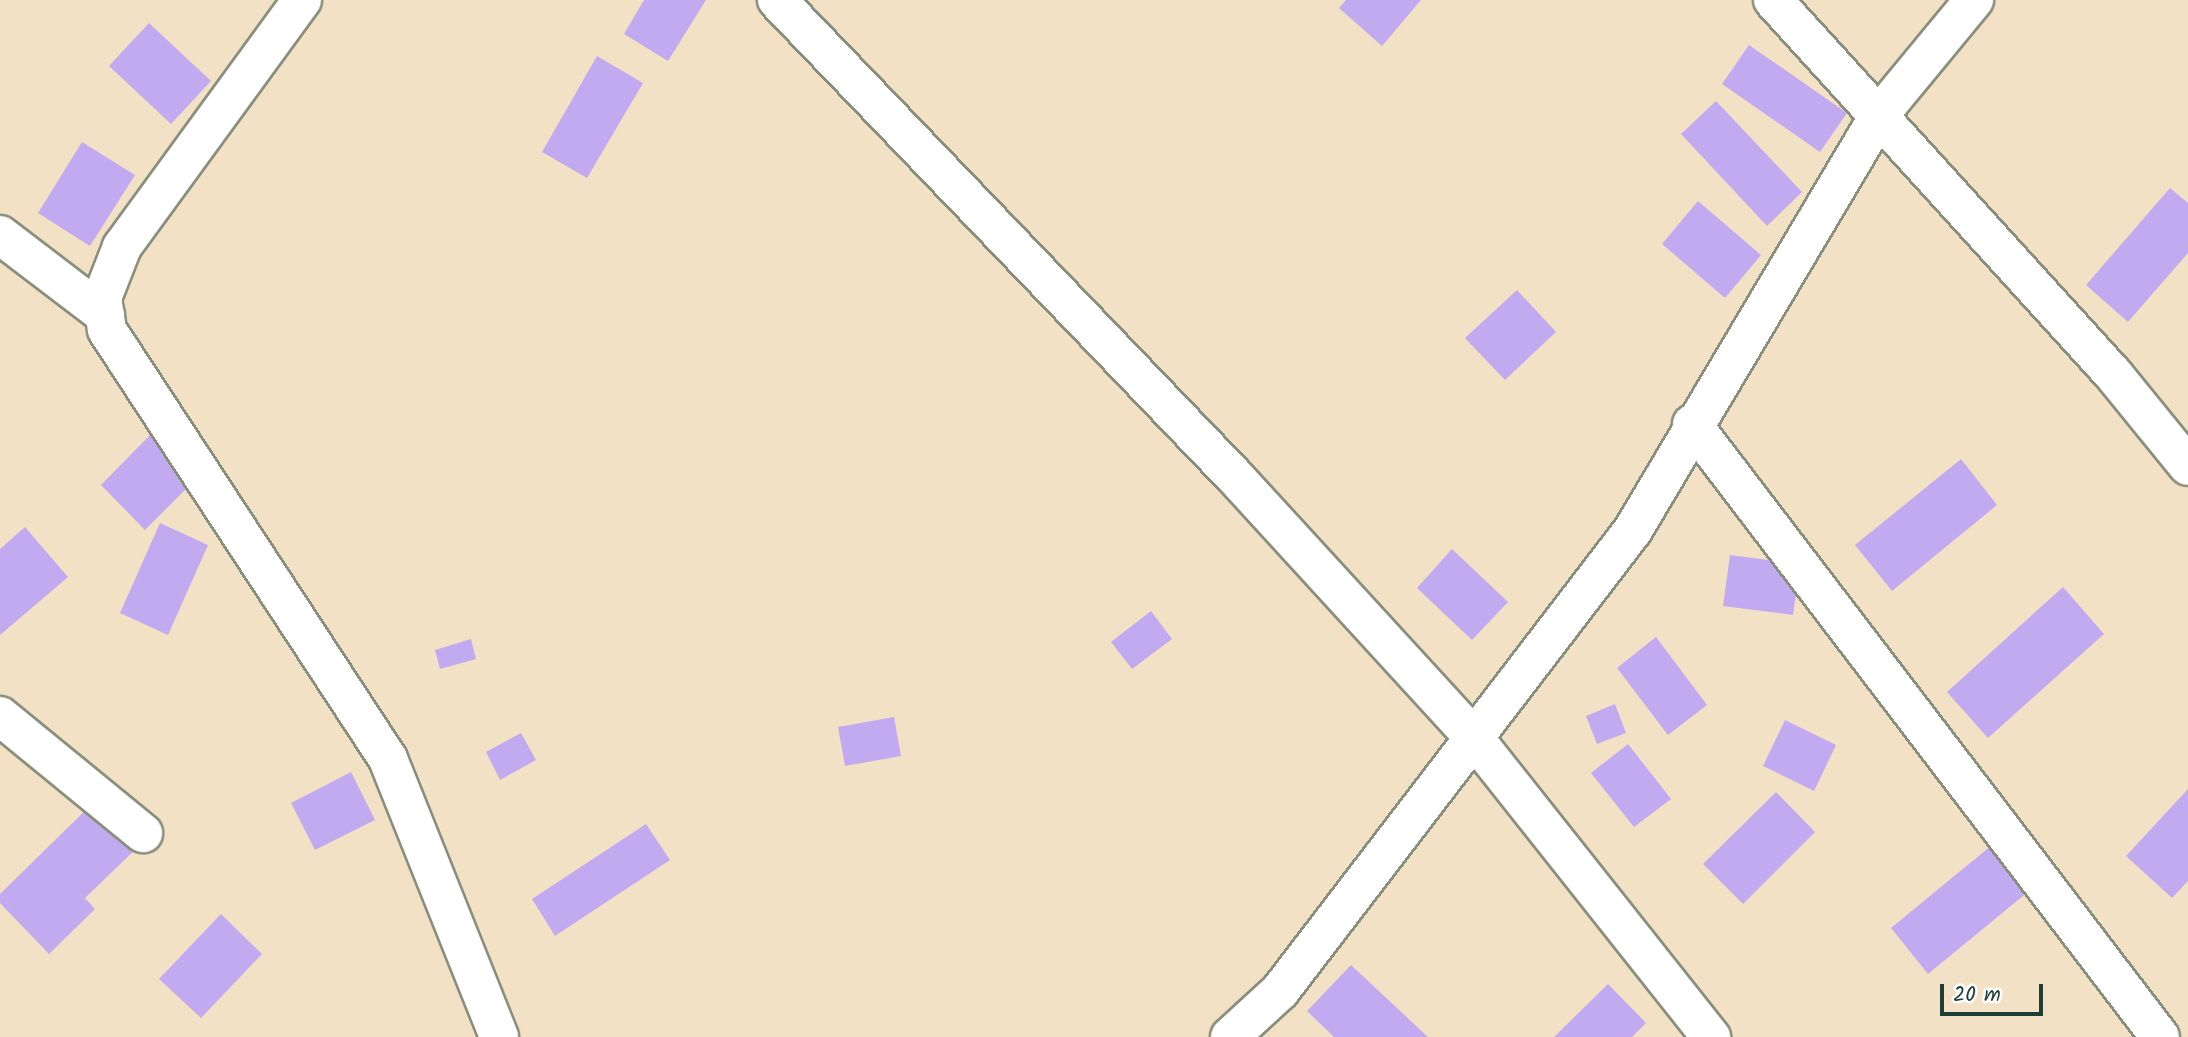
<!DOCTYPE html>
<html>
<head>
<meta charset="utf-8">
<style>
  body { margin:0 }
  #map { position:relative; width:2188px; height:1037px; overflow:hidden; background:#f3e1c6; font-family:Kalam,sans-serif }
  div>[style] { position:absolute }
  .building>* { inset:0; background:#c2aaf0 }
  .roads { filter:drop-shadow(2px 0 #898f7d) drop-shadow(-2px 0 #898f7d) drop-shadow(0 2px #898f7d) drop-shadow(0 -2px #898f7d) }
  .minor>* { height:38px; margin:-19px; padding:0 19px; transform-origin:19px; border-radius:19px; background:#fff }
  span { translate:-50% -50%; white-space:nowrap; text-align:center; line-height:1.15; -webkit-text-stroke:7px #fff; paint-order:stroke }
  .scale { position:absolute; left:1940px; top:984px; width:103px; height:32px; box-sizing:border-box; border:4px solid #1f3d34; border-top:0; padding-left:9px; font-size:21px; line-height:24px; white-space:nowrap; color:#1f3d34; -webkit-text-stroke:5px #fff; paint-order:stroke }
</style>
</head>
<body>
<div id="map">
  <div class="building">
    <i style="clip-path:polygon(644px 0,706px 0,668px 61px,624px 34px)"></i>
    <i style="clip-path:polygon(1346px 0,1421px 0,1382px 46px,1339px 8px)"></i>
    <i style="clip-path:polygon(149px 23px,211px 81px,171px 124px,109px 66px)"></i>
    <i style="clip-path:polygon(1749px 45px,1847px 113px,1820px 152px,1722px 84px)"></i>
    <i style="clip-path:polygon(597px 56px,643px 83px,587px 178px,542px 152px)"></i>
    <i style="clip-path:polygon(1716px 101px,1802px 192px,1767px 226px,1681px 134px)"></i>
    <i style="clip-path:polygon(82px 142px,135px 175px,90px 246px,38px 213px)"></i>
    <i style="clip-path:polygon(2170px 188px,2188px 203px,2188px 253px,2128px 322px,2086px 285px)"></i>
    <i style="clip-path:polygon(1698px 201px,1761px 255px,1725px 298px,1662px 244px)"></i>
    <i style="clip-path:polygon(1517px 290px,1556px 332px,1505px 380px,1465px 338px)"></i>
    <i style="clip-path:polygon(152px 433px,197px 478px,145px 530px,101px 485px)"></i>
    <i style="clip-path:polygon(1961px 459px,1997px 505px,1892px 591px,1855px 545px)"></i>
    <i style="clip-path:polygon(160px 523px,208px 545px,168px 635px,120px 613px)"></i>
    <i style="clip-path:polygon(25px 527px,68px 577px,0 635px,0 549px)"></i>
    <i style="clip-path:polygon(1452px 549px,1508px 602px,1472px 640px,1417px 588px)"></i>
    <i style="clip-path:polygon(1730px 555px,1800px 564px,1793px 615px,1723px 606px)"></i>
    <i style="clip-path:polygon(2063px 587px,2104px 634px,1988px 738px,1947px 692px)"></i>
    <i style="clip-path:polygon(1151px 611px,1172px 639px,1132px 669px,1111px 642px)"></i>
    <i style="clip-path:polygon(1656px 637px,1707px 705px,1668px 735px,1617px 668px)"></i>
    <i style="clip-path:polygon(471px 639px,476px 659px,440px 669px,435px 650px)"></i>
    <i style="clip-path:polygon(1615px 704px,1626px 733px,1597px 744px,1586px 716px)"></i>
    <i style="clip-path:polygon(894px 717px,901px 756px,845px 766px,838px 727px)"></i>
    <i style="clip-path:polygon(1785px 720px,1836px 745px,1814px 791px,1763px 766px)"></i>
    <i style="clip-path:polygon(521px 733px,536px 760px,500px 780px,486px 752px)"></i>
    <i style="clip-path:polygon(1628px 744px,1671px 799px,1634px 827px,1591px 773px)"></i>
    <i style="clip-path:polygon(351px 772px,375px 820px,315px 850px,291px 803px)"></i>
    <i style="clip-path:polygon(2188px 789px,2188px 881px,2172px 898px,2126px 856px)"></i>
    <i style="clip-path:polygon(1776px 792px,1815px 832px,1743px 904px,1703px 864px)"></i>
    <i style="clip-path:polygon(98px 798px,142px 843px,85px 898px,95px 909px,49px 954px,0 903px,0 894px)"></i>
    <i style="clip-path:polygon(646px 824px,670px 860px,555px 936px,532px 899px)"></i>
    <i style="clip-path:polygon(1992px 845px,2029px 891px,1928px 974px,1891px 928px)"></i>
    <i style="clip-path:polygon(221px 914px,262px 954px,201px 1018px,159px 979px)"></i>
    <i style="clip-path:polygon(1351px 965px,1428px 1037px,1334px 1037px,1307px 1011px)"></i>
    <i style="clip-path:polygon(1608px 984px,1646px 1023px,1632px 1037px,1554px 1037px)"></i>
  </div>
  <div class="roads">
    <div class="minor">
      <i style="left:302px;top:0;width:306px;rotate:126.1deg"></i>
      <i style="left:122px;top:247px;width:55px;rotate:111.4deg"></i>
      <i style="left:102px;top:298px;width:32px;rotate:81deg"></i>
      <i style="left:107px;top:330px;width:513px;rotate:56.77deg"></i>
      <i style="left:388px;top:759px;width:299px;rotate:68.2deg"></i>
      <i style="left:777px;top:0;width:664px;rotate:46.16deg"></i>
      <i style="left:1237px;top:479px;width:351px;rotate:47.5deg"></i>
      <i style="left:1474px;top:738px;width:382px;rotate:51.6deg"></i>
      <i style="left:1773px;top:0;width:507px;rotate:47.72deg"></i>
      <i style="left:2114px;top:375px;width:117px;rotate:50.9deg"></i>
      <i style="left:0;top:235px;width:132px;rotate:37.3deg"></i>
      <i style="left:1692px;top:424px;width:771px;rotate:52.64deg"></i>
      <i style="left:0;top:716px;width:185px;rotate:39.3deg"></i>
      <i style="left:1230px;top:1037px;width:68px;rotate:-42.6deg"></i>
      <i style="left:1280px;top:991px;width:581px;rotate:-52.56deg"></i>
      <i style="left:1633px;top:530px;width:484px;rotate:-59.3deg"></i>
      <i style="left:1880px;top:114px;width:148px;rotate:-50.5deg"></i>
    </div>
  </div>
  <div class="scale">20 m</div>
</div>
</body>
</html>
